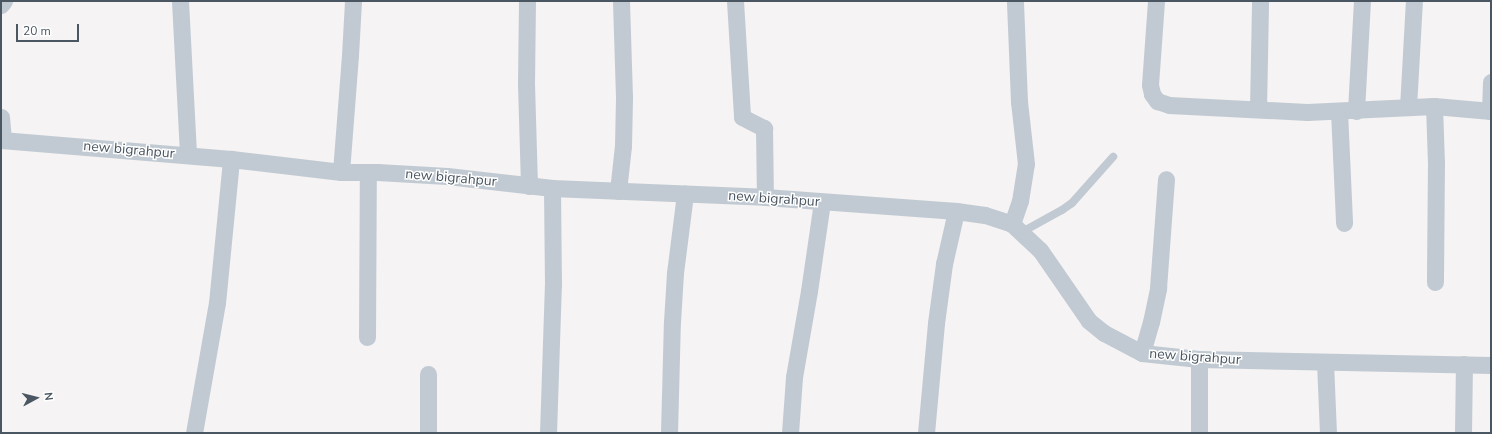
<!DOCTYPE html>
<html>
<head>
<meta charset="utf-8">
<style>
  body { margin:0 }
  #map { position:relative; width:1492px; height:434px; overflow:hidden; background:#f5f3f3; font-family:"Nunito Sans",sans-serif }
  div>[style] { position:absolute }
  .service>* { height:8px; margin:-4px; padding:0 4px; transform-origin:4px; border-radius:4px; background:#c1cad2 }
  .minor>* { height:17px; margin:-8.5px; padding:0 8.5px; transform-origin:8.5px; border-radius:8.5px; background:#c1cad2 }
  span { translate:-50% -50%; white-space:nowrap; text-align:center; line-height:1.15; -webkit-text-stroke:3px #fff; paint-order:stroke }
  .street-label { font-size:14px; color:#4a5661 }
  .frame { position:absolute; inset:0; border:2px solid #4a5661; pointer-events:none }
  .north { position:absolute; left:16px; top:378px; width:40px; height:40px; -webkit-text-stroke:3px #fff; paint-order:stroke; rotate:83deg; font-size:11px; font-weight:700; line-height:16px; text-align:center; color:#4a5661 }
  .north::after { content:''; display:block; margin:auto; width:14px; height:18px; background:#4a5661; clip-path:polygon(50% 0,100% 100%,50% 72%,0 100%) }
  .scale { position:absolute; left:16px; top:24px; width:63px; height:18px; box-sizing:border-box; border:2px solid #4a5661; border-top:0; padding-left:5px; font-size:12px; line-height:14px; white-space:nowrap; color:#4a5661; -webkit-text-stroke:3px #fff; paint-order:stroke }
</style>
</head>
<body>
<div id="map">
  <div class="service">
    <i style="left:1022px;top:232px;width:46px;rotate:-28.8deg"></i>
    <i style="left:1062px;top:210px;width:12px;rotate:-35deg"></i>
    <i style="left:1072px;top:203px;width:62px;rotate:-48.3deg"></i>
  </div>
  <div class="minor">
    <i style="left:180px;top:1px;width:154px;rotate:87deg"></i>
    <i style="left:527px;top:1px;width:83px;rotate:90.7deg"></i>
    <i style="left:526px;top:84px;width:102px;rotate:88.3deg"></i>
    <i style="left:735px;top:1px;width:116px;rotate:86.5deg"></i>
    <i style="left:742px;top:117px;width:25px;rotate:27deg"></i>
    <i style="left:764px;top:128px;width:69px;rotate:89.2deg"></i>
    <i style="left:1156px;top:1px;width:84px;rotate:94.1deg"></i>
    <i style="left:1150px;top:85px;width:9px;rotate:77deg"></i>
    <i style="left:1152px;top:94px;width:9px;rotate:54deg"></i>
    <i style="left:1157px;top:101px;width:13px;rotate:18deg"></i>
    <i style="left:1169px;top:105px;width:138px;rotate:2.9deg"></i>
    <i style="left:1307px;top:112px;width:127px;rotate:-2.7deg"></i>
    <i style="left:1434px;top:106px;width:57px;rotate:5deg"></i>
    <i style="left:1px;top:5px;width:5px;rotate:-53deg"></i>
    <i style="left:1434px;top:106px;width:56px;rotate:88deg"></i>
    <i style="left:1436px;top:162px;width:120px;rotate:90.5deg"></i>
    <i style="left:1408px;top:107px;width:106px;rotate:-86.8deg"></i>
    <i style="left:1258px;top:109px;width:108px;rotate:-88.9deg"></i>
    <i style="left:1339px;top:111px;width:112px;rotate:87.4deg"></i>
    <i style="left:1356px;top:111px;width:110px;rotate:-86.9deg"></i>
    <i style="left:1490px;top:111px;width:29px;rotate:-88deg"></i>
    <i style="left:1px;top:117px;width:23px;rotate:85deg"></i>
    <i style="left:1px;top:140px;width:231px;rotate:4.7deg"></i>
    <i style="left:231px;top:159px;width:111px;rotate:6.7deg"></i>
    <i style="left:341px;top:172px;width:36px"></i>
    <i style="left:377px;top:172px;width:70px;rotate:3.3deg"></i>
    <i style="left:447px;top:176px;width:106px;rotate:6.5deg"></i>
    <i style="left:552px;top:188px;width:213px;rotate:2.4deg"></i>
    <i style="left:765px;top:197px;width:192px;rotate:4.2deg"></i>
    <i style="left:956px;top:211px;width:29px;rotate:8deg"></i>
    <i style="left:985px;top:215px;width:28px;rotate:18deg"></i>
    <i style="left:1012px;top:224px;width:38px;rotate:43deg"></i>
    <i style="left:1040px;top:250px;width:86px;rotate:55.4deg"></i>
    <i style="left:1089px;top:321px;width:19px;rotate:39deg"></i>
    <i style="left:1104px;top:333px;width:43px;rotate:27.8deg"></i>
    <i style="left:1142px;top:353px;width:57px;rotate:6deg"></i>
    <i style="left:1199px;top:359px;width:292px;rotate:1.2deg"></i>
    <i style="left:341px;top:172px;width:117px;rotate:-85.6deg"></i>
    <i style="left:350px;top:55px;width:54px;rotate:-86.8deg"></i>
    <i style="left:618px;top:191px;width:45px;rotate:-83.7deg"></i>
    <i style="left:623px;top:146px;width:49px;rotate:-88.8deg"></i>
    <i style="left:624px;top:97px;width:96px;rotate:-91.8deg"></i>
    <i style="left:1012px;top:224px;width:24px;rotate:-71deg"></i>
    <i style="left:1020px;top:201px;width:37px;rotate:-81deg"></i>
    <i style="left:1026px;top:164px;width:62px;rotate:-96.4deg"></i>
    <i style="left:1019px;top:102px;width:101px;rotate:-92.3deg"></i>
    <i style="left:367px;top:337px;width:165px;rotate:-89.7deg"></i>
    <i style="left:1142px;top:353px;width:32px;rotate:-74deg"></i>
    <i style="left:1151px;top:322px;width:35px;rotate:-78deg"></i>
    <i style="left:1158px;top:288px;width:109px;rotate:-85.8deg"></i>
    <i style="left:1199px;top:359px;width:74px;rotate:90deg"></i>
    <i style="left:1325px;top:362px;width:71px;rotate:87.6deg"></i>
    <i style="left:194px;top:433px;width:132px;rotate:-80deg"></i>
    <i style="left:217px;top:303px;width:145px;rotate:-84.4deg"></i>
    <i style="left:428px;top:433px;width:59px;rotate:-90deg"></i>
    <i style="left:548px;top:433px;width:148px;rotate:-88.1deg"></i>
    <i style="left:553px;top:285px;width:97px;rotate:-90.6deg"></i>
    <i style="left:669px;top:433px;width:111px;rotate:-88.5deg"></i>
    <i style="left:672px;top:322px;width:49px;rotate:-86.5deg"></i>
    <i style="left:675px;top:273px;width:80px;rotate:-82.8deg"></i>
    <i style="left:790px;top:433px;width:56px;rotate:-85.9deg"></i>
    <i style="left:794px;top:377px;width:87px;rotate:-80.1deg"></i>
    <i style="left:809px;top:291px;width:90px;rotate:-81.7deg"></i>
    <i style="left:926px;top:433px;width:110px;rotate:-84.8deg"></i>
    <i style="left:936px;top:323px;width:60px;rotate:-82.3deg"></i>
    <i style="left:944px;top:264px;width:54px;rotate:-77.2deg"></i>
    <i style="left:1463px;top:433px;width:69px;rotate:-89.2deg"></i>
  </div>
  <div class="street-label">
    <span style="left:129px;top:150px;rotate:5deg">new bigrahpur</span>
    <span style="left:451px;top:178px;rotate:5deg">new bigrahpur</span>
    <span style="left:774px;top:199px;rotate:4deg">new bigrahpur</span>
    <span style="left:1195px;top:357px;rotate:4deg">new bigrahpur</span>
  </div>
  <div class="frame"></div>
  <div class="north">N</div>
  <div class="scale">20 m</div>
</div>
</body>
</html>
